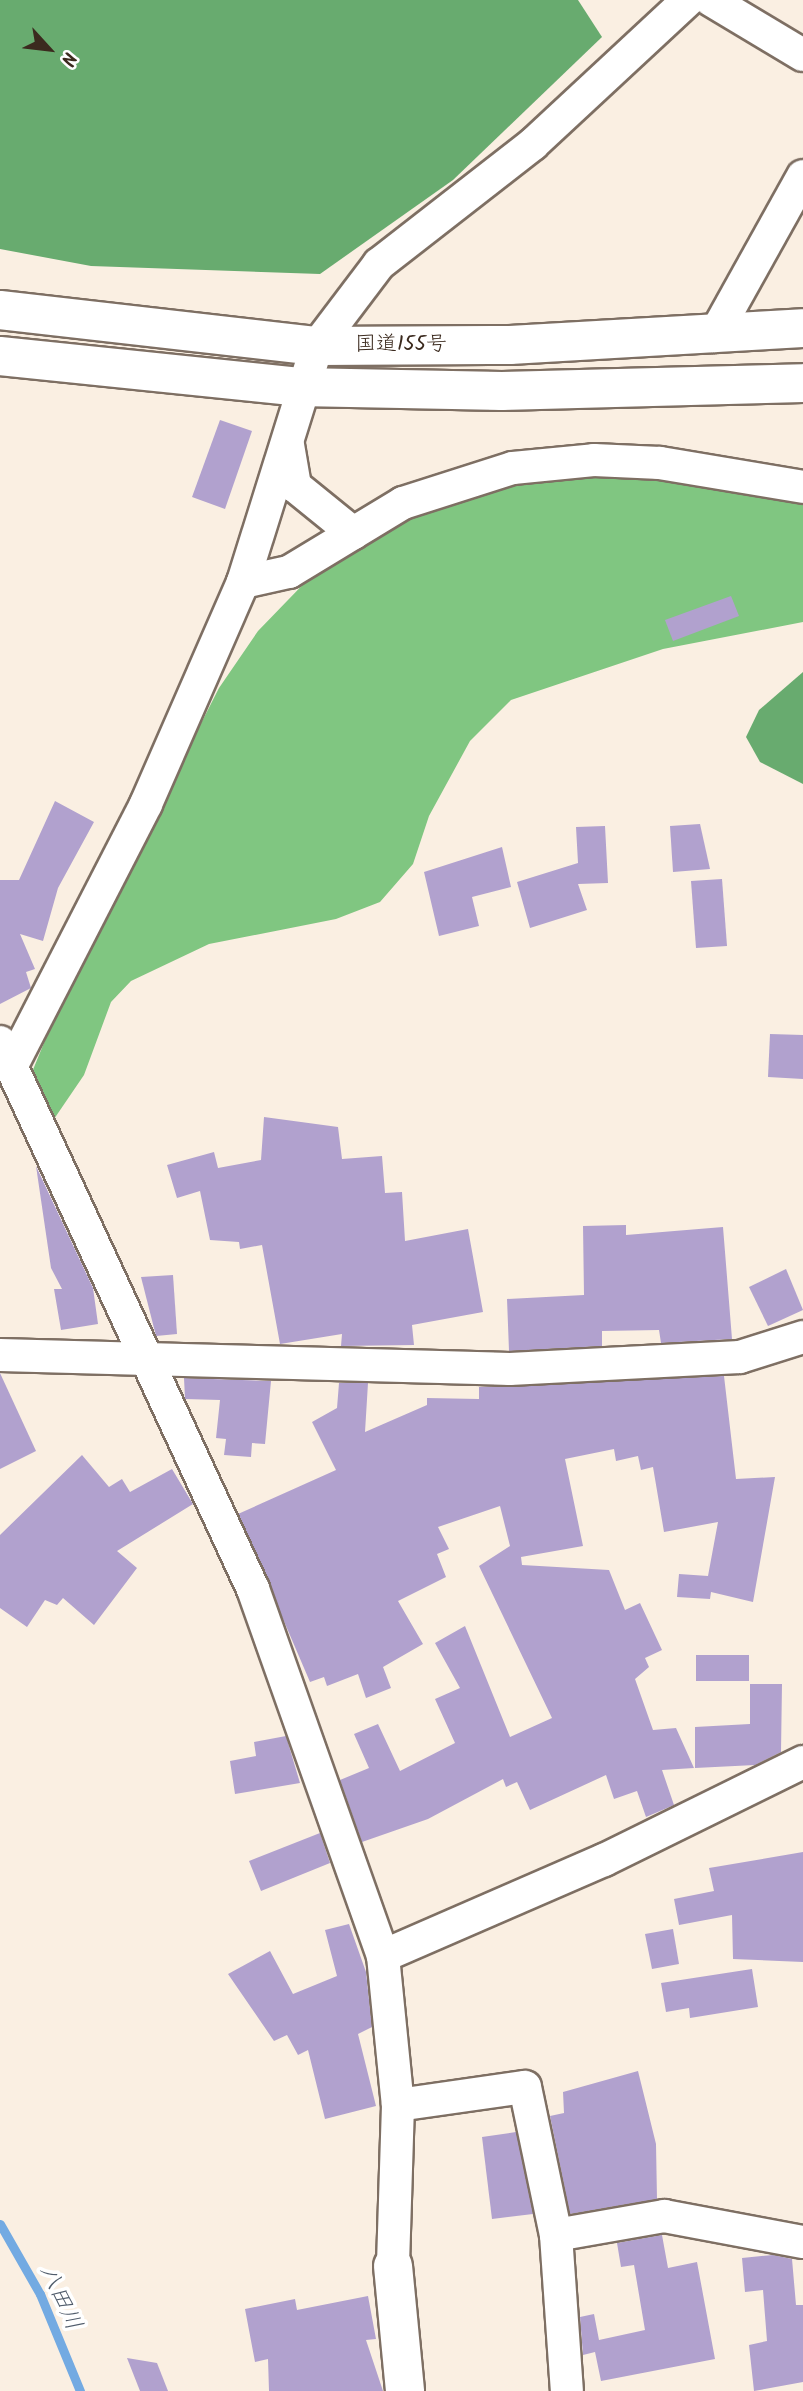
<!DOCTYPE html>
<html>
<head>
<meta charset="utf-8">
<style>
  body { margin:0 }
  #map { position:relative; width:803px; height:2391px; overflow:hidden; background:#faefe2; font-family:Kalam,"Klee One",sans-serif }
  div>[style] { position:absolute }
  .green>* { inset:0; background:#80c681 }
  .forest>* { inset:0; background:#68ab6f }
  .stream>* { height:9px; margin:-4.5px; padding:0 4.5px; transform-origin:4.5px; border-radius:4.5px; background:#73aae2 }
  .building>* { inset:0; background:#b1a1ce }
  .roads { filter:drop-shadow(2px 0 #7e6f63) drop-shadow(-2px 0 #7e6f63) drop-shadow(0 2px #7e6f63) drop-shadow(0 -2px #7e6f63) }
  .street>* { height:32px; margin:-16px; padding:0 16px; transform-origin:16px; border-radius:16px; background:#fff }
  .secondary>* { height:38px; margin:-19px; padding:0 19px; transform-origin:19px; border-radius:19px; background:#fff }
  .highway>* { height:38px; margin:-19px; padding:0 19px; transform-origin:19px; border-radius:19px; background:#fff }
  span { translate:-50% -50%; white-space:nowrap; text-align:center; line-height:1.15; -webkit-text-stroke:7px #fff; paint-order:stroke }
  .street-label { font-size:21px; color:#3b2a1e }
  .water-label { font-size:23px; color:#515d6c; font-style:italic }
  .north { position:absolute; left:14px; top:14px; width:70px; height:70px; -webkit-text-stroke:5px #fff; paint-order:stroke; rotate:117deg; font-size:19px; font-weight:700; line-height:28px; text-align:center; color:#3b2a1e }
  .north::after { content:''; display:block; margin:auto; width:24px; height:32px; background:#3b2a1e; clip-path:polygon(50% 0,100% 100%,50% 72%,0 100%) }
</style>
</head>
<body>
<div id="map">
  <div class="green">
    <i style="clip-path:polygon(571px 467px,803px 491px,803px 622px,663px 649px,511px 700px,470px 741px,429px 816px,413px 864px,380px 902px,336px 919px,209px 944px,131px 981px,111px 1002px,84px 1075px,52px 1122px,30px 1077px,67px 987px,219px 688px,258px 631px,317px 570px,411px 508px)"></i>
  </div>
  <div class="forest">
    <i style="clip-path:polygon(0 0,578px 0,602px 37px,453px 180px,320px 274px,91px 266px,0 249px)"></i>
    <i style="clip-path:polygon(803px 672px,803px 784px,760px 762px,746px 737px,759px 710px)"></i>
  </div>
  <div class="stream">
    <i style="left:0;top:2224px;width:81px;rotate:60.3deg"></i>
    <i style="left:40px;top:2294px;width:105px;rotate:67.6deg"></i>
  </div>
  <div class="building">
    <i style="clip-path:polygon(220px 420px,252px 431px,225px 509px,192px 497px)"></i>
    <i style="clip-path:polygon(731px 596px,739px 616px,673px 641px,665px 620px)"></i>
    <i style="clip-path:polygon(55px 801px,94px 822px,58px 888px,43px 941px,20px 934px,35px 969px,26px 972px,31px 988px,0 1004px,0 880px,19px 880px)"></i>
    <i style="clip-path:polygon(700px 824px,710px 869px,673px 872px,670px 826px)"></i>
    <i style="clip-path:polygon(605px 826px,608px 883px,578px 884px,587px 910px,530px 928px,517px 882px,578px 863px,576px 827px)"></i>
    <i style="clip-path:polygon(502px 847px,511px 887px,472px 897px,479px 926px,439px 936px,424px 872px)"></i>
    <i style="clip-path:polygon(722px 879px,727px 946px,696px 948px,691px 881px)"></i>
    <i style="clip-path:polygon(770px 1034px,803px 1035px,803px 1079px,768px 1077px)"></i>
    <i style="clip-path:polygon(264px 1117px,338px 1127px,342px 1159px,382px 1156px,385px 1193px,402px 1192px,405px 1241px,468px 1229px,483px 1312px,412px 1325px,414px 1345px,341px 1346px,342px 1334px,280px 1344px,262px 1245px,240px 1249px,239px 1242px,210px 1240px,200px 1191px,177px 1198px,167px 1165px,214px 1152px,218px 1168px,261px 1160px)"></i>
    <i style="clip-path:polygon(36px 1166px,93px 1288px,98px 1324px,61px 1330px,54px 1289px,62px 1289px,51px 1268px)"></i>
    <i style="clip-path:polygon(626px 1225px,626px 1235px,723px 1227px,732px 1339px,661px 1343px,659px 1330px,602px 1331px,602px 1346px,509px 1351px,507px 1299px,584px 1295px,583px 1226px)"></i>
    <i style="clip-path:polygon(786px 1269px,803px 1310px,768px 1326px,749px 1287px)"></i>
    <i style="clip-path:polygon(173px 1275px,177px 1334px,156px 1336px,141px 1277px)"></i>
    <i style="clip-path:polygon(0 1373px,36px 1451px,0 1469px)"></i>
    <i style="clip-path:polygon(724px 1376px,736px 1479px,775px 1477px,753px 1602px,711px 1592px,710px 1599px,677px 1597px,679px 1574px,708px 1576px,718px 1522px,664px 1532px,653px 1467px,641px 1470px,638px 1456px,616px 1461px,614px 1449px,565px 1459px,583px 1546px,521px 1557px,522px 1565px,609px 1570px,625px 1610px,640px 1603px,662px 1650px,645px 1658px,649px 1667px,635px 1679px,653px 1730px,676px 1728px,694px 1768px,662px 1770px,674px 1805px,646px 1817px,637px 1791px,614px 1799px,606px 1775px,530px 1810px,517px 1782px,506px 1787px,503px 1779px,428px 1819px,362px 1842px,340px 1780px,369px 1768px,354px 1734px,378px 1724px,400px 1771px,455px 1743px,435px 1699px,460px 1688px,435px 1643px,465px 1626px,510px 1737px,552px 1718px,479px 1566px,510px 1546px,500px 1506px,438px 1527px,449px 1549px,437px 1554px,446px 1577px,398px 1601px,423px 1644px,383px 1667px,391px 1688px,366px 1698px,358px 1674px,327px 1686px,324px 1677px,310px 1682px,238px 1514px,336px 1470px,312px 1422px,337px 1408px,339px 1383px,368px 1383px,365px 1432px,427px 1405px,427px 1398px,479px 1399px,479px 1387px)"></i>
    <i style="clip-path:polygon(184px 1378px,271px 1381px,265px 1444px,252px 1443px,251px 1457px,224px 1455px,226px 1439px,216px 1438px,220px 1400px,185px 1399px)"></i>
    <i style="clip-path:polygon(82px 1455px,109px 1487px,122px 1479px,130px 1492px,172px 1469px,193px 1504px,117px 1551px,137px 1568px,94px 1625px,63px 1598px,57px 1605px,45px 1600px,27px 1627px,0 1608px,0 1535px)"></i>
    <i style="clip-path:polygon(696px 1655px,749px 1655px,749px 1681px,696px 1681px)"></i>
    <i style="clip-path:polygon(750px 1684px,782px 1684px,781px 1752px,755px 1765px,695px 1768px,695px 1727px,750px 1724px)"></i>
    <i style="clip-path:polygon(286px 1736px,300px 1783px,235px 1794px,230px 1761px,256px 1756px,254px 1742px)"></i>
    <i style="clip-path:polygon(320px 1833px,330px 1863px,261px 1891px,249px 1861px)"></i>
    <i style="clip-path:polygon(803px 1852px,803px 1962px,733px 1959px,732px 1915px,679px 1925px,674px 1899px,714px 1891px,709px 1868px)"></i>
    <i style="clip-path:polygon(349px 1924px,366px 1972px,372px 2027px,358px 2034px,376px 2106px,325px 2119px,308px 2050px,298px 2055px,287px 2035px,274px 2041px,228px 1974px,270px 1951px,293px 1994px,337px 1976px,325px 1930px)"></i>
    <i style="clip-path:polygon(673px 1929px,679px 1964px,652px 1969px,645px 1934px)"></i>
    <i style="clip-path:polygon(752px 1969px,758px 2007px,690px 2018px,689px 2008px,666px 2012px,661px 1983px)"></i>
    <i style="clip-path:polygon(638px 2071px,656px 2144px,657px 2199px,570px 2214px,550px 2116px,564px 2113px,563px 2092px)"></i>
    <i style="clip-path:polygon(516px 2132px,533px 2214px,492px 2219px,482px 2137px)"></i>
    <i style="clip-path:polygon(662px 2235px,668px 2268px,697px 2262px,715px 2359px,601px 2381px,595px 2352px,583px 2355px,580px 2317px,594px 2314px,599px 2340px,645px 2330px,634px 2265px,621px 2267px,617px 2243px)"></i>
    <i style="clip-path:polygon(773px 2255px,792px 2259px,796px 2305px,803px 2305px,803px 2382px,754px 2391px,749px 2345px,767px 2341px,763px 2290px,745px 2292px,742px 2258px)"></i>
    <i style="clip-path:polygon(368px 2296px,376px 2339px,366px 2340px,383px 2391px,269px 2391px,268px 2359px,255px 2362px,245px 2309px,295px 2299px,297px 2310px)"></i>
    <i style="clip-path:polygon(127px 2358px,157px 2363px,168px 2391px,140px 2391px)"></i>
  </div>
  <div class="roads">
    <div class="street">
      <i style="left:711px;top:0;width:107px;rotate:30.9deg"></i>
      <i style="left:714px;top:336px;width:183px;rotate:-60.9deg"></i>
      <i style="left:288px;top:445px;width:42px;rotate:80.3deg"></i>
      <i style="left:295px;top:486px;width:75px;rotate:39deg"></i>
      <i style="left:243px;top:582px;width:47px;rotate:-12.3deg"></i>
      <i style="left:289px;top:572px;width:133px;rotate:-31.2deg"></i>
      <i style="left:403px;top:503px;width:115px;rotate:-17.7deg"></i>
      <i style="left:513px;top:468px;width:81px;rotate:-5.6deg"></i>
      <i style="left:594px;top:460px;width:66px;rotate:2.6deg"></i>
      <i style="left:660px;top:463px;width:145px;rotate:9.5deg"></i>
      <i style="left:0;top:1042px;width:603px;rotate:65.18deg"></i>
      <i style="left:253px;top:1589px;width:389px;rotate:70.5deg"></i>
      <i style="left:383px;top:1956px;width:150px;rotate:84.3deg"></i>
      <i style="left:398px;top:2105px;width:161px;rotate:91.8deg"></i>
      <i style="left:12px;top:1065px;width:293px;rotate:-62.8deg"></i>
      <i style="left:146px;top:804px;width:242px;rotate:-66.4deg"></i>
      <i style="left:243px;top:582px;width:247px;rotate:-72.6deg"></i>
      <i style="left:317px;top:346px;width:103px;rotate:-52.9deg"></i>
      <i style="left:379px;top:264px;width:195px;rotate:-37.9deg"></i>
      <i style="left:533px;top:144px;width:212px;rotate:-42.9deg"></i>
      <i style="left:0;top:1355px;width:510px;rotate:1.57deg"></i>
      <i style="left:510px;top:1369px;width:230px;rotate:-3deg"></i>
      <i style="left:740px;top:1357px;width:66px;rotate:-17.6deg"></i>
      <i style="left:383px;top:1956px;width:241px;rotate:-23.5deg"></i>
      <i style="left:604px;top:1860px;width:222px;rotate:-26.2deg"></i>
      <i style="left:398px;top:2105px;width:128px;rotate:-8.1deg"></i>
      <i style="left:525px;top:2087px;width:151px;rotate:78.2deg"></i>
      <i style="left:556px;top:2235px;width:156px;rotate:86deg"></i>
      <i style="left:556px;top:2235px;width:110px;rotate:-10deg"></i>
      <i style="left:664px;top:2216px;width:141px;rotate:10.6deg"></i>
    </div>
    <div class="secondary">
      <i style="left:393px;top:2266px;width:126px;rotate:84.5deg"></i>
    </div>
    <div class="highway">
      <i style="left:0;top:310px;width:319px;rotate:6.5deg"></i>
      <i style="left:317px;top:346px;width:193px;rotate:-0.3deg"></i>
      <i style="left:510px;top:345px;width:293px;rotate:-3.3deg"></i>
      <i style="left:0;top:356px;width:301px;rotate:5.9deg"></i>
      <i style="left:299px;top:387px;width:203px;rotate:1.1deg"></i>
      <i style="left:502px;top:391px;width:301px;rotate:-1.5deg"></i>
    </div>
  </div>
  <div class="street-label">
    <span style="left:401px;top:345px">国道155号</span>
  </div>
  <div class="water-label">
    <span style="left:60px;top:2298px;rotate:65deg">八田川</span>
  </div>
  <div class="north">N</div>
</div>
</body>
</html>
